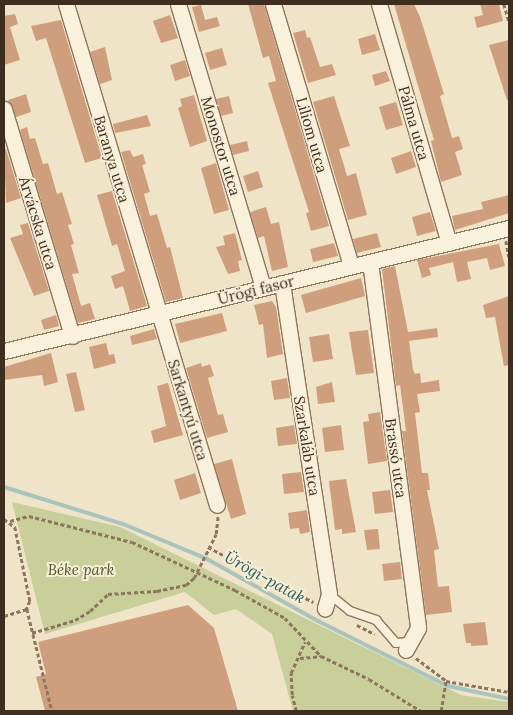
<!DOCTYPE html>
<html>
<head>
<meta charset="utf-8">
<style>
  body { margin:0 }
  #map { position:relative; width:513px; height:715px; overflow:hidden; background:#f0e4c8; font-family:Lora,serif }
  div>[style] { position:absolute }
  .green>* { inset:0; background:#c9cf9b }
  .stream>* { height:4px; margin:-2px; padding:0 2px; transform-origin:2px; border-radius:2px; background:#a9c4bc }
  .building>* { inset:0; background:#cf9f7d }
  .path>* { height:2.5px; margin-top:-1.25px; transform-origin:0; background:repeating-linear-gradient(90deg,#8d765c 0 4px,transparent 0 6.5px) }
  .roads { filter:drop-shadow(1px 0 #8d765c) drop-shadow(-1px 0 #8d765c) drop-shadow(0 1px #8d765c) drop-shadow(0 -1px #8d765c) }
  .service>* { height:8px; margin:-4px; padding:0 4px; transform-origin:4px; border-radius:4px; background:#faf1dc }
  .minor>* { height:15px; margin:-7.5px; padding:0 7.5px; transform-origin:7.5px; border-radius:7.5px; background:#faf1dc }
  span { translate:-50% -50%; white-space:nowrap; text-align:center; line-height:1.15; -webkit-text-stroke:4px #f7eed8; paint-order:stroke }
  .street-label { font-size:15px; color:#3d2e20 }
  .park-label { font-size:15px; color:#4d5a26; font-style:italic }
  .water-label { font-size:16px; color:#2f5d5a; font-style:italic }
  .frame { position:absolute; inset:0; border:5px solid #3d2e20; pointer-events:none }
</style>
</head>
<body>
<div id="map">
  <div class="green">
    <i style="clip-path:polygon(12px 502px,120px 527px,461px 695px,509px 702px,509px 711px,293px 711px,272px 634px,236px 609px,214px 615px,185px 592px,45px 634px)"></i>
  </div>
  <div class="stream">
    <i style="left:4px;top:487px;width:125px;rotate:17.3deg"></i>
    <i style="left:123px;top:524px;width:91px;rotate:22.6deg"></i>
    <i style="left:207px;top:559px;width:127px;rotate:29.2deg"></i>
    <i style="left:318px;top:621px;width:145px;rotate:26.6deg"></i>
    <i style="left:448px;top:686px;width:62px;rotate:12deg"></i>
  </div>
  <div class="building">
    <i style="clip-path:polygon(248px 4px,264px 4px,329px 226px,311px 231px,306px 213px,309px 212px,268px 83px,276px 81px,269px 56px,263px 58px)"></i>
    <i style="clip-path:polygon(394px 4px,414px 4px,420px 17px,444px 94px,440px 96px,452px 138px,459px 136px,463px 149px,455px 152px,462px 175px,441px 182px,431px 141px,434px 140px)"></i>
    <i style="clip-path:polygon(480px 4px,499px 4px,503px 21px,477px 28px,474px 17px,483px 15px)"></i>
    <i style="clip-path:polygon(201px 5px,205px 20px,217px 17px,220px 26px,199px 32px,192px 7px)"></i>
    <i style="clip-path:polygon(15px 14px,18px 24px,10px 27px,20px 60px,4px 65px,4px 16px)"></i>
    <i style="clip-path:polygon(170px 15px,178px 38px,161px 43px,153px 21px)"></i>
    <i style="clip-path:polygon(61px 20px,102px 158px,85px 163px,46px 38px,36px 41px,31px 26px)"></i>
    <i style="clip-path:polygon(305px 30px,307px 38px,310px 37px,320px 67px,332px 64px,336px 75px,308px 83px,293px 33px)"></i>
    <i style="clip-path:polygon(375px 34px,380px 50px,362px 55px,358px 39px)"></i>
    <i style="clip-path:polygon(509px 40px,509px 100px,507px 100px,489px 45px)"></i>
    <i style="clip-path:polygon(105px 47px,112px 80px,100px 84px,90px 52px)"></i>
    <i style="clip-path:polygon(222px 48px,227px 65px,210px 70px,205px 53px)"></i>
    <i style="clip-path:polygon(185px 60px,190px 76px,175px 81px,170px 65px)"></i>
    <i style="clip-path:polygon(386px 71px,390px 81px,375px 86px,372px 75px)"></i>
    <i style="clip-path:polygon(26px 94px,31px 112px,16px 117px,8px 100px)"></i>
    <i style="clip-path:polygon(194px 95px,207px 141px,190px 147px,178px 108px,182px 106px,180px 99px)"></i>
    <i style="clip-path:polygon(229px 96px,233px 113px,221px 116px,216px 99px)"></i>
    <i style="clip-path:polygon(334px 96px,350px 146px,339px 149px,347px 176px,356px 173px,367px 215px,348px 220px,313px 102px)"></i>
    <i style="clip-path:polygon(396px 102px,403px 125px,386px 130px,379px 107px)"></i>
    <i style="clip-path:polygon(147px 115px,151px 126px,115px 133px,113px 124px)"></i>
    <i style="clip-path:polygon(27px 127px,30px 139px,35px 138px,43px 164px,48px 163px,57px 194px,62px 192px,72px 224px,68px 225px,74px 244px,71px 245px,79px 273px,72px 274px,81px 306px,90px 303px,95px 319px,78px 323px,20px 130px)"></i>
    <i style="clip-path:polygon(247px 141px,249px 151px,233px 155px,230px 145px)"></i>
    <i style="clip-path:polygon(6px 149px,21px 198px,6px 203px,4px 150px)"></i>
    <i style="clip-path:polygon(130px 150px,133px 157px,143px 154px,146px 164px,142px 165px,150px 192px,144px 194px,150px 216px,157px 214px,167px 248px,170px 247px,183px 298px,166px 302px,121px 152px)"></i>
    <i style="clip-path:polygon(411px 151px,416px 167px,396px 174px,391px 158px)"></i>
    <i style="clip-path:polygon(216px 163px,229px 210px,214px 214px,201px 168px)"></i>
    <i style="clip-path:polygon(258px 171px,263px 187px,248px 192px,243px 176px)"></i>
    <i style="clip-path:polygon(112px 191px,147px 306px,130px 311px,123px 286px,115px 289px,111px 276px,125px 271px,117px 244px,112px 246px,97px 195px)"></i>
    <i style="clip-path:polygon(509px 195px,509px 213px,455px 230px,452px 216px,483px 209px,481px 202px)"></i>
    <i style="clip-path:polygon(266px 207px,271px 224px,279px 222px,288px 267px,272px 271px,264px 236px,258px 238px,250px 212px)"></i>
    <i style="clip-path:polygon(430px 212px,436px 231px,417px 236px,412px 217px)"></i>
    <i style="clip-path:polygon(28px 223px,49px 291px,34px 296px,10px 238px,23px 234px,20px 225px)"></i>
    <i style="clip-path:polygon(235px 233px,242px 260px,238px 261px,240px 271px,228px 274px,216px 247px,225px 245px,223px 236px)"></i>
    <i style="clip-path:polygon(377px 233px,381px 247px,357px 253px,353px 239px)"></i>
    <i style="clip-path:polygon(334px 243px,338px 256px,313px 262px,310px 249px)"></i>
    <i style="clip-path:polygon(499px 244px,505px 266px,490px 270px,487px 258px,467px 262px,471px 279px,457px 282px,453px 262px,429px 268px,431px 275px,422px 278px,417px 260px)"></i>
    <i style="clip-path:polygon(395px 266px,408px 332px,437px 328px,438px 337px,409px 341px,413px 370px,415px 374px,420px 373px,421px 383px,439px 380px,440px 391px,417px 394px,420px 412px,415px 413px,422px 473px,428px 473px,430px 490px,427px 490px,439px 549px,434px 550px,438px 587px,449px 586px,452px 612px,426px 615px,402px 431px,406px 431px,400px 385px,396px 386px,382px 269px)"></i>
    <i style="clip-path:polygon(361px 278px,365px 296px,306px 313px,301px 295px)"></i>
    <i style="clip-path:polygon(509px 296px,509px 365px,504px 366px,495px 317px,486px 318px,483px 305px)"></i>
    <i style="clip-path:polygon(272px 301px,276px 307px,283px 354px,267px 358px,263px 324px,259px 325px,254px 305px)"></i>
    <i style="clip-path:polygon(222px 313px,227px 331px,180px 343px,175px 324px)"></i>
    <i style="clip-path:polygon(56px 315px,59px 326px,44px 330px,41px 320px)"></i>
    <i style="clip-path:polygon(154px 329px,157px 339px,132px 345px,130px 336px)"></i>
    <i style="clip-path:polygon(368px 330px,374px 373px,356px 375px,349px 332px)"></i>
    <i style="clip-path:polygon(329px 334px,333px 359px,313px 362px,309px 337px)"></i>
    <i style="clip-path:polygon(106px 343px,109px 355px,114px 354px,116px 363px,94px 369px,89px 347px)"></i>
    <i style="clip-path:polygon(51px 353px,58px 382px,44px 386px,42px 375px,4px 380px,4px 367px)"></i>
    <i style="clip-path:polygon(201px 363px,202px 367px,210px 364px,214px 376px,208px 378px,218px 415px,223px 414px,228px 432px,207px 438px,186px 368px)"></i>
    <i style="clip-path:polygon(76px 372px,85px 410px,75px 412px,66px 374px)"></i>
    <i style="clip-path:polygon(287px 378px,290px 398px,274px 400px,271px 381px)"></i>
    <i style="clip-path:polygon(332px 382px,335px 402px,318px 404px,316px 387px)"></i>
    <i style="clip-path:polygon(168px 383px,183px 435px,154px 443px,151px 431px,166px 426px,157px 386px)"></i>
    <i style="clip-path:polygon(380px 412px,387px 461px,368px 464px,363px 422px,369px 421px,368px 414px)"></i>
    <i style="clip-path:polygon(294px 425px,297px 444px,278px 446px,276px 428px)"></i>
    <i style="clip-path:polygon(341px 425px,344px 450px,325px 452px,322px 428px)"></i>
    <i style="clip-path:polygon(232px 459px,246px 514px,231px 519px,214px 464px)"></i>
    <i style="clip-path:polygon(301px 472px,304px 492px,284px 494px,282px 474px)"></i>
    <i style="clip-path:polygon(195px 473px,201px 493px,180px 500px,174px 480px)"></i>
    <i style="clip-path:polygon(346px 479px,356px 532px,342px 534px,342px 529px,335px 530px,329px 481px)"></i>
    <i style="clip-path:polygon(390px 490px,393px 512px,375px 514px,372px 492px)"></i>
    <i style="clip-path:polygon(307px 510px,310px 532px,300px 534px,299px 528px,290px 529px,288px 513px)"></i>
    <i style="clip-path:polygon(378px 529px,380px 549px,367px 550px,364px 530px)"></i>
    <i style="clip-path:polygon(400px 562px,402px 579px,384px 581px,382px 564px)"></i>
    <i style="clip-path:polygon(188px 605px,214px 628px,238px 711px,45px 711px,36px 677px,46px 674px,38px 642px)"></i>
    <i style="clip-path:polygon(485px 622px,488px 645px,471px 646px,471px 643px,466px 643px,463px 624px)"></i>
  </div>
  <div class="path">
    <i style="left:504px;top:4px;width:18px;rotate:74deg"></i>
    <i style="left:506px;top:241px;width:16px;rotate:79deg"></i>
    <i style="left:4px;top:519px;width:14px;rotate:36deg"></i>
    <i style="left:15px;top:527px;width:76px;rotate:78.5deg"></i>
    <i style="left:30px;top:601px;width:9px;rotate:111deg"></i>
    <i style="left:27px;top:609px;width:105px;rotate:76.2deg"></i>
    <i style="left:10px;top:521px;width:20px;rotate:-15deg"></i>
    <i style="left:29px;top:516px;width:106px;rotate:14.2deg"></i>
    <i style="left:132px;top:542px;width:114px;rotate:25deg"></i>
    <i style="left:235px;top:590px;width:57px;rotate:29.2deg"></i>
    <i style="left:285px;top:618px;width:52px;rotate:46.5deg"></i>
    <i style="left:321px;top:656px;width:53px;rotate:25.6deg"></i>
    <i style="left:369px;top:679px;width:61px;rotate:31.6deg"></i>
    <i style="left:208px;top:547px;width:119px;rotate:27.6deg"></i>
    <i style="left:4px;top:616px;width:24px;rotate:-17deg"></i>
    <i style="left:357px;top:625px;width:20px;rotate:27deg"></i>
    <i style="left:32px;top:633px;width:45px;rotate:-16.8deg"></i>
    <i style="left:75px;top:620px;width:17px;rotate:-31deg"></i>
    <i style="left:90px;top:611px;width:25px;rotate:-43deg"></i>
    <i style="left:108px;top:594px;width:49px;rotate:-3.5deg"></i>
    <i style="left:157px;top:591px;width:30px;rotate:-12deg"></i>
    <i style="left:186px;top:585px;width:11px;rotate:-41deg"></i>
    <i style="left:194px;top:578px;width:49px;rotate:-63.4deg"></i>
    <i style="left:216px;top:534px;width:18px;rotate:-84deg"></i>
    <i style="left:300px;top:658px;width:21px;rotate:-5deg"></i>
    <i style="left:416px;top:658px;width:38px;rotate:37deg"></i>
    <i style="left:446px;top:681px;width:64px;rotate:9.9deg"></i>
    <i style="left:296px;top:711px;width:16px;rotate:-104deg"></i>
    <i style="left:292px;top:695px;width:22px;rotate:-93deg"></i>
    <i style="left:291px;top:673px;width:34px;rotate:-66deg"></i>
    <i style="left:441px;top:711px;width:30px;rotate:-81deg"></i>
  </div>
  <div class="roads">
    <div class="service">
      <i style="left:329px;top:594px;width:27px;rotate:39deg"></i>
      <i style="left:350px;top:611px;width:28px;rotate:19deg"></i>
      <i style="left:376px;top:620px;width:30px;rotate:49deg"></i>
      <i style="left:396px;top:643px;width:13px;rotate:-4deg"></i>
    </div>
    <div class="minor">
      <i style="left:66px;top:4px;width:523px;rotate:73.23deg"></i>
      <i style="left:178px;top:4px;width:296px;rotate:73.3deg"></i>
      <i style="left:273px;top:4px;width:273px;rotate:73.4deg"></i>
      <i style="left:379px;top:4px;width:249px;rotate:73.7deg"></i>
      <i style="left:4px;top:109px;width:237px;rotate:73.3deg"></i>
      <i style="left:370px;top:262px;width:369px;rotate:82.5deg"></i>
      <i style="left:418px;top:628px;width:25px;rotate:119deg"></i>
      <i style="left:282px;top:283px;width:315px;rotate:81.4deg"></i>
      <i style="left:329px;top:594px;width:15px;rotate:106deg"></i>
      <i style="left:4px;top:351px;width:520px;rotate:-13.69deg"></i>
    </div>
  </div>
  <div class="street-label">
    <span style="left:414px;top:123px;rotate:74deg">Pálma utca</span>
    <span style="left:312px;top:135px;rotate:74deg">Liliom utca</span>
    <span style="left:221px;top:146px;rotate:73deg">Monostor utca</span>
    <span style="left:112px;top:159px;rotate:73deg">Baranya utca</span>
    <span style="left:38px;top:223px;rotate:73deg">Árvácska utca</span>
    <span style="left:256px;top:290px;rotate:-14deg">Ürögi fasor</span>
    <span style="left:188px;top:410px;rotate:73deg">Sarkantyú utca</span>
    <span style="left:307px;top:446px;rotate:81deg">Szarkaláb utca</span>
    <span style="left:396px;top:458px;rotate:82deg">Brassó utca</span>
  </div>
  <div class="park-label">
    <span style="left:81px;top:570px">Béke park</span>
  </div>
  <div class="water-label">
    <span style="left:265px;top:577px;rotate:29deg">Ürögi-patak</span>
  </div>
  <div class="frame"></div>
</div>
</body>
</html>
